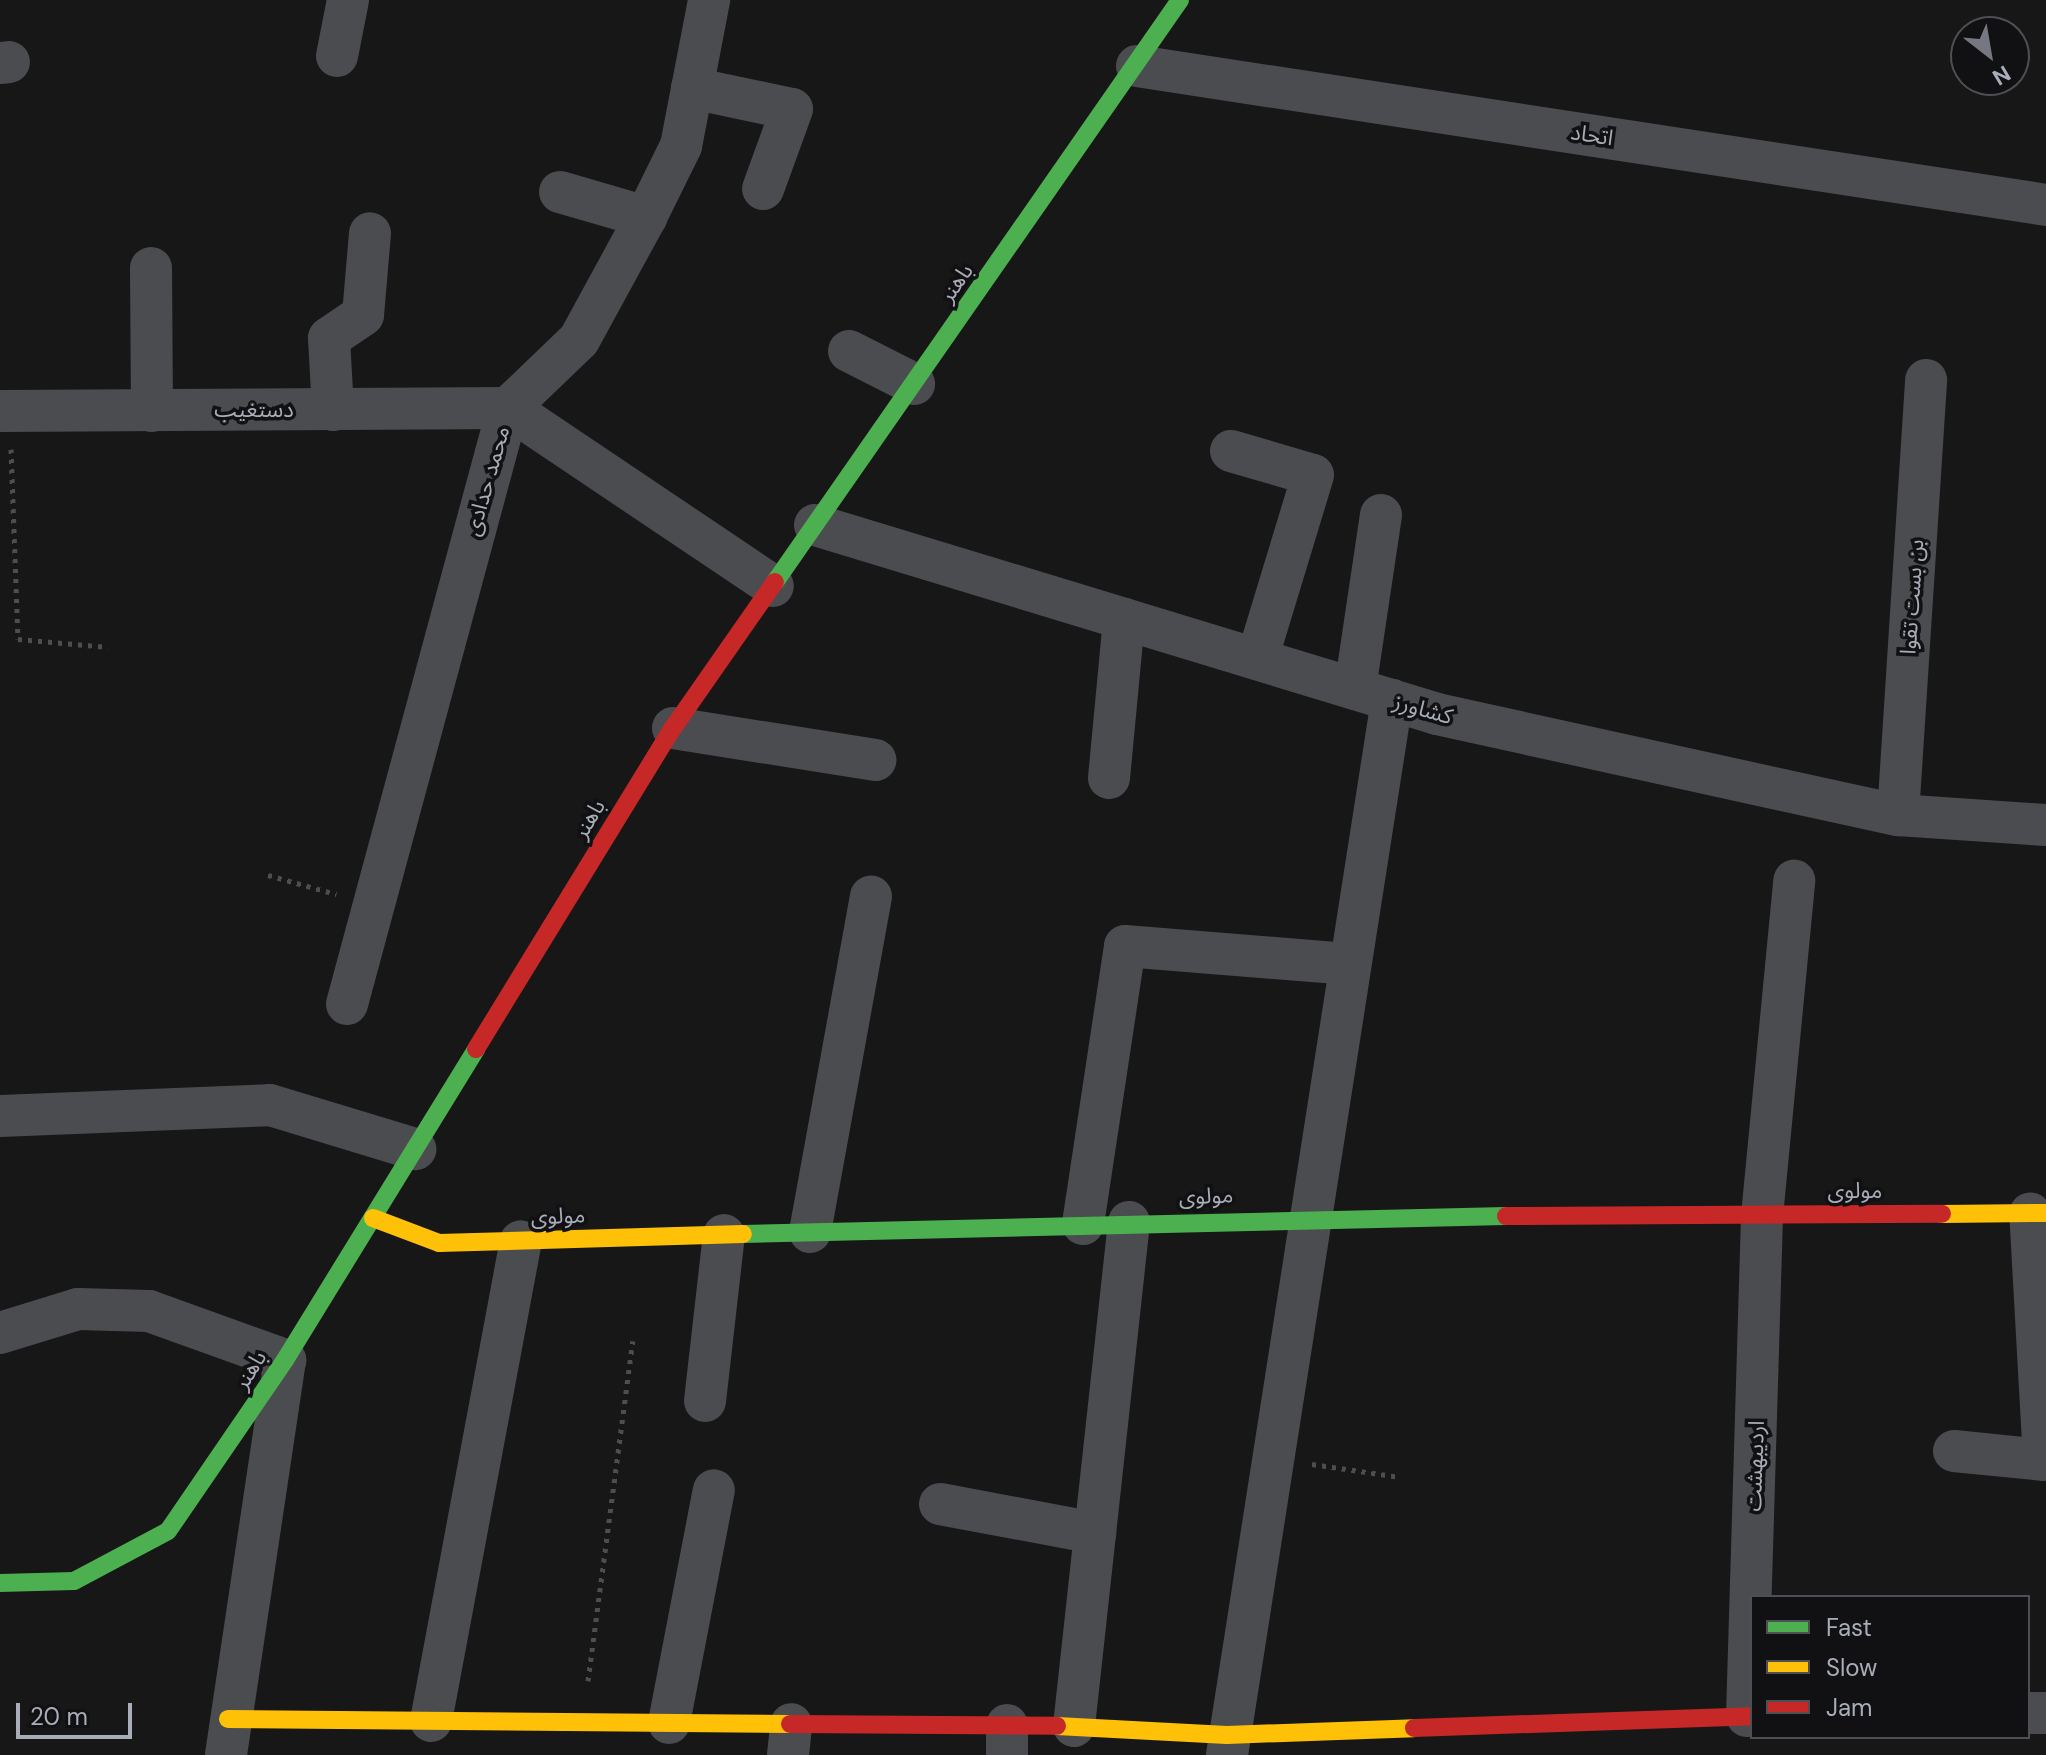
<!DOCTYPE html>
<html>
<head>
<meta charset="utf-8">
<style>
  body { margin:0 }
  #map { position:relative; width:2046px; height:1755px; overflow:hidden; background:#171717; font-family:"DM Sans","Noto Sans Arabic",sans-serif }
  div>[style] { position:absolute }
  .path>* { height:5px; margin-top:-2.5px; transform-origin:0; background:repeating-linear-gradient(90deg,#4d4e52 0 4px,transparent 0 10px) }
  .street>* { height:42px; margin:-21px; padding:0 21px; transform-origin:21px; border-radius:21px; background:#4b4c50 }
  .fast>* { height:18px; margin:-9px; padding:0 9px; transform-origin:9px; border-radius:9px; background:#4caf50 }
  .slow>* { height:18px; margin:-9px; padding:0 9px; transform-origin:9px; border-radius:9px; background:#ffc107 }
  .jam>* { height:18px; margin:-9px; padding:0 9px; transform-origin:9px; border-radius:9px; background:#c62828 }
  span { translate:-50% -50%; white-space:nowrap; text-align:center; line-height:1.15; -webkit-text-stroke:7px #111113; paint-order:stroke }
  .street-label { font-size:22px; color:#a8adb8 }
  .legend { position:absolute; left:1750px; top:1595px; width:280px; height:144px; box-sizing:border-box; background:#111113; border:2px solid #4d4f55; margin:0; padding:10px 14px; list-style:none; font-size:24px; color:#a8adb8 }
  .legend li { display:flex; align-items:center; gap:16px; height:40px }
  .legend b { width:40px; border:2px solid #4d4f55 }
  .north { position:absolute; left:1950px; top:16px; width:80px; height:80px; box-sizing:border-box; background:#111113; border:2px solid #4d4f55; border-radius:50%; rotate:149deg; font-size:22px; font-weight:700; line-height:32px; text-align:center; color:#a8adb8 }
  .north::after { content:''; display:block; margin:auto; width:28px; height:36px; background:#757880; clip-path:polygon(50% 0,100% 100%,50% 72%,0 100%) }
  .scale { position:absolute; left:16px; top:1703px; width:116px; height:36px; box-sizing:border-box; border:4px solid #a8adb8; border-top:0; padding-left:10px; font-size:24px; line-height:28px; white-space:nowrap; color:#a8adb8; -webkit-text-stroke:6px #111113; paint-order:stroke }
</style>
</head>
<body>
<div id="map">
  <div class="path">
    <i style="left:11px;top:449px;width:190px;rotate:87.9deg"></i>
    <i style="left:18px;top:639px;width:90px;rotate:5.1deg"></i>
    <i style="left:268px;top:875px;width:71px;rotate:15.6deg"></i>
    <i style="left:1312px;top:1464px;width:89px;rotate:8.4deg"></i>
    <i style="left:588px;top:1681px;width:343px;rotate:-82.5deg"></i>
  </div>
  <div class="street">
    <i style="left:337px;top:56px;width:57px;rotate:-78.9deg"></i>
    <i style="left:0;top:63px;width:9px;rotate:-6deg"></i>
    <i style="left:1137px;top:66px;width:920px;rotate:8.69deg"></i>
    <i style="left:692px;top:88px;width:102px;rotate:11.9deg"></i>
    <i style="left:792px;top:109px;width:85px;rotate:109.9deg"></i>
    <i style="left:560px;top:192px;width:90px;rotate:16.2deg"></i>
    <i style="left:151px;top:268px;width:143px;rotate:89.6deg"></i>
    <i style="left:849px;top:351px;width:73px;rotate:26.9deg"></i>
    <i style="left:333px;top:410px;width:72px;rotate:-93.2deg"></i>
    <i style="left:329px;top:338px;width:41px;rotate:-34.1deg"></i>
    <i style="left:363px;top:315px;width:82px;rotate:-85.1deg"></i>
    <i style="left:0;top:411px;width:508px;rotate:-0.34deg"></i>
    <i style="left:508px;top:408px;width:319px;rotate:33.9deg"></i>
    <i style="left:1231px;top:451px;width:85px;rotate:16.3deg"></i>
    <i style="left:1313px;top:475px;width:192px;rotate:106.9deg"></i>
    <i style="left:815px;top:525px;width:650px;rotate:16.9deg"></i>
    <i style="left:1437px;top:714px;width:472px;rotate:12.4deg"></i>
    <i style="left:1898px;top:815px;width:148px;rotate:3.9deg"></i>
    <i style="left:1355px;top:689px;width:176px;rotate:-81.5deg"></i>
    <i style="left:673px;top:728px;width:205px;rotate:9deg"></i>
    <i style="left:1109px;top:778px;width:160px;rotate:-84.6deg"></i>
    <i style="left:1898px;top:815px;width:436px;rotate:-86.3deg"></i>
    <i style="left:347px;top:1004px;width:617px;rotate:-74.88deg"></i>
    <i style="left:508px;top:408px;width:98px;rotate:-43.8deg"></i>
    <i style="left:579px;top:340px;width:140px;rotate:-61.4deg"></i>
    <i style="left:646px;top:217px;width:79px;rotate:-63.8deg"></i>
    <i style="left:681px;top:146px;width:149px;rotate:-79.1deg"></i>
    <i style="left:0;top:1116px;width:270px;rotate:-2.3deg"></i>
    <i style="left:270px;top:1105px;width:152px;rotate:16.9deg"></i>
    <i style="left:1083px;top:1224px;width:281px;rotate:-81.4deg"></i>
    <i style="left:1125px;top:946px;width:226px;rotate:4.6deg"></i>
    <i style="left:810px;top:1232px;width:341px;rotate:-79.7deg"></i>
    <i style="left:0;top:1333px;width:82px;rotate:-17.1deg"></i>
    <i style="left:78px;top:1309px;width:71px;rotate:1.6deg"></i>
    <i style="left:149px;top:1311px;width:145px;rotate:19.8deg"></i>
    <i style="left:285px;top:1360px;width:399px;rotate:98.5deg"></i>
    <i style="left:705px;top:1401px;width:167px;rotate:-83.5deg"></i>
    <i style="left:1954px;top:1451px;width:90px;rotate:5.7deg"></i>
    <i style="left:2044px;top:1460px;width:247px;rotate:-93.2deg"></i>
    <i style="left:940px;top:1504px;width:158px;rotate:10.6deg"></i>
    <i style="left:2028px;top:1713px;width:18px"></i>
    <i style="left:1747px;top:1716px;width:500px;rotate:-88.28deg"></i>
    <i style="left:1762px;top:1216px;width:337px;rotate:-84.5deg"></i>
    <i style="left:431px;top:1721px;width:488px;rotate:-79.4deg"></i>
    <i style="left:669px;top:1723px;width:237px;rotate:-79.1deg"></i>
    <i style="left:1074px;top:1726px;width:507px;rotate:-83.77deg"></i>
    <i style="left:788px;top:1755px;width:31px;rotate:-84deg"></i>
    <i style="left:1007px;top:1755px;width:30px;rotate:-90deg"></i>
    <i style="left:1227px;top:1755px;width:1068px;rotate:-81.11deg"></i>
  </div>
  <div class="fast">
    <i style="left:775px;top:582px;width:709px;rotate:-55.17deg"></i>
    <i style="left:743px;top:1234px;width:763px;rotate:-1.35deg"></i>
    <i style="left:0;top:1583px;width:74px;rotate:-1.5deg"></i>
    <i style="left:74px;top:1581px;width:106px;rotate:-28deg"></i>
    <i style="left:168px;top:1531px;width:207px;rotate:-55.6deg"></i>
    <i style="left:285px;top:1360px;width:365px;rotate:-58.4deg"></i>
  </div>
  <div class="slow">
    <i style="left:1942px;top:1214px;width:104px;rotate:-0.6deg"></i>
    <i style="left:373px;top:1218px;width:71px;rotate:20.7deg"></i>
    <i style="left:439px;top:1243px;width:304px;rotate:-1.7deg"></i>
    <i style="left:228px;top:1719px;width:562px;rotate:0.51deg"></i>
    <i style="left:1057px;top:1726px;width:170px;rotate:3deg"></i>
    <i style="left:1227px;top:1735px;width:187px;rotate:-2.1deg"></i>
  </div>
  <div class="jam">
    <i style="left:476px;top:1049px;width:377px;rotate:-58.5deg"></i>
    <i style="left:673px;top:728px;width:178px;rotate:-55.1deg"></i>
    <i style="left:1506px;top:1216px;width:436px;rotate:-0.3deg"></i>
    <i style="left:790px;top:1724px;width:267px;rotate:0.4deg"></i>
    <i style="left:1414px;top:1728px;width:338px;rotate:-2deg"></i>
  </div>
  <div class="street-label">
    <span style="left:1592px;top:135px;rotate:9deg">اتحاد</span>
    <span style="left:956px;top:283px;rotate:-55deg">باهنر</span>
    <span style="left:254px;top:410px">دستغیب</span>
    <span style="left:487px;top:481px;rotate:-74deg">محمد حدادی</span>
    <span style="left:1912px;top:597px;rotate:-86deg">بن بست تقوا</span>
    <span style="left:1423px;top:709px;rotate:16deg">کشاورز</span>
    <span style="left:589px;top:819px;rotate:-59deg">باهنر</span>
    <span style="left:1855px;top:1191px">مولوی</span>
    <span style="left:1206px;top:1196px;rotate:-2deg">مولوی</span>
    <span style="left:558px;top:1216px;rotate:-2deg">مولوی</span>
    <span style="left:250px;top:1370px;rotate:-58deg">باهنر</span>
    <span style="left:1755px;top:1466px;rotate:-88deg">اردیبهشت</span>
  </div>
  <ul class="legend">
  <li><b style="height:10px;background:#4caf50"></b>Fast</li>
  <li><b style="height:10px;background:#ffc107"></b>Slow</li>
  <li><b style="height:10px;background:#c62828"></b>Jam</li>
  </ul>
  <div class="north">N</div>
  <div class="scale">20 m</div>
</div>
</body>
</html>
